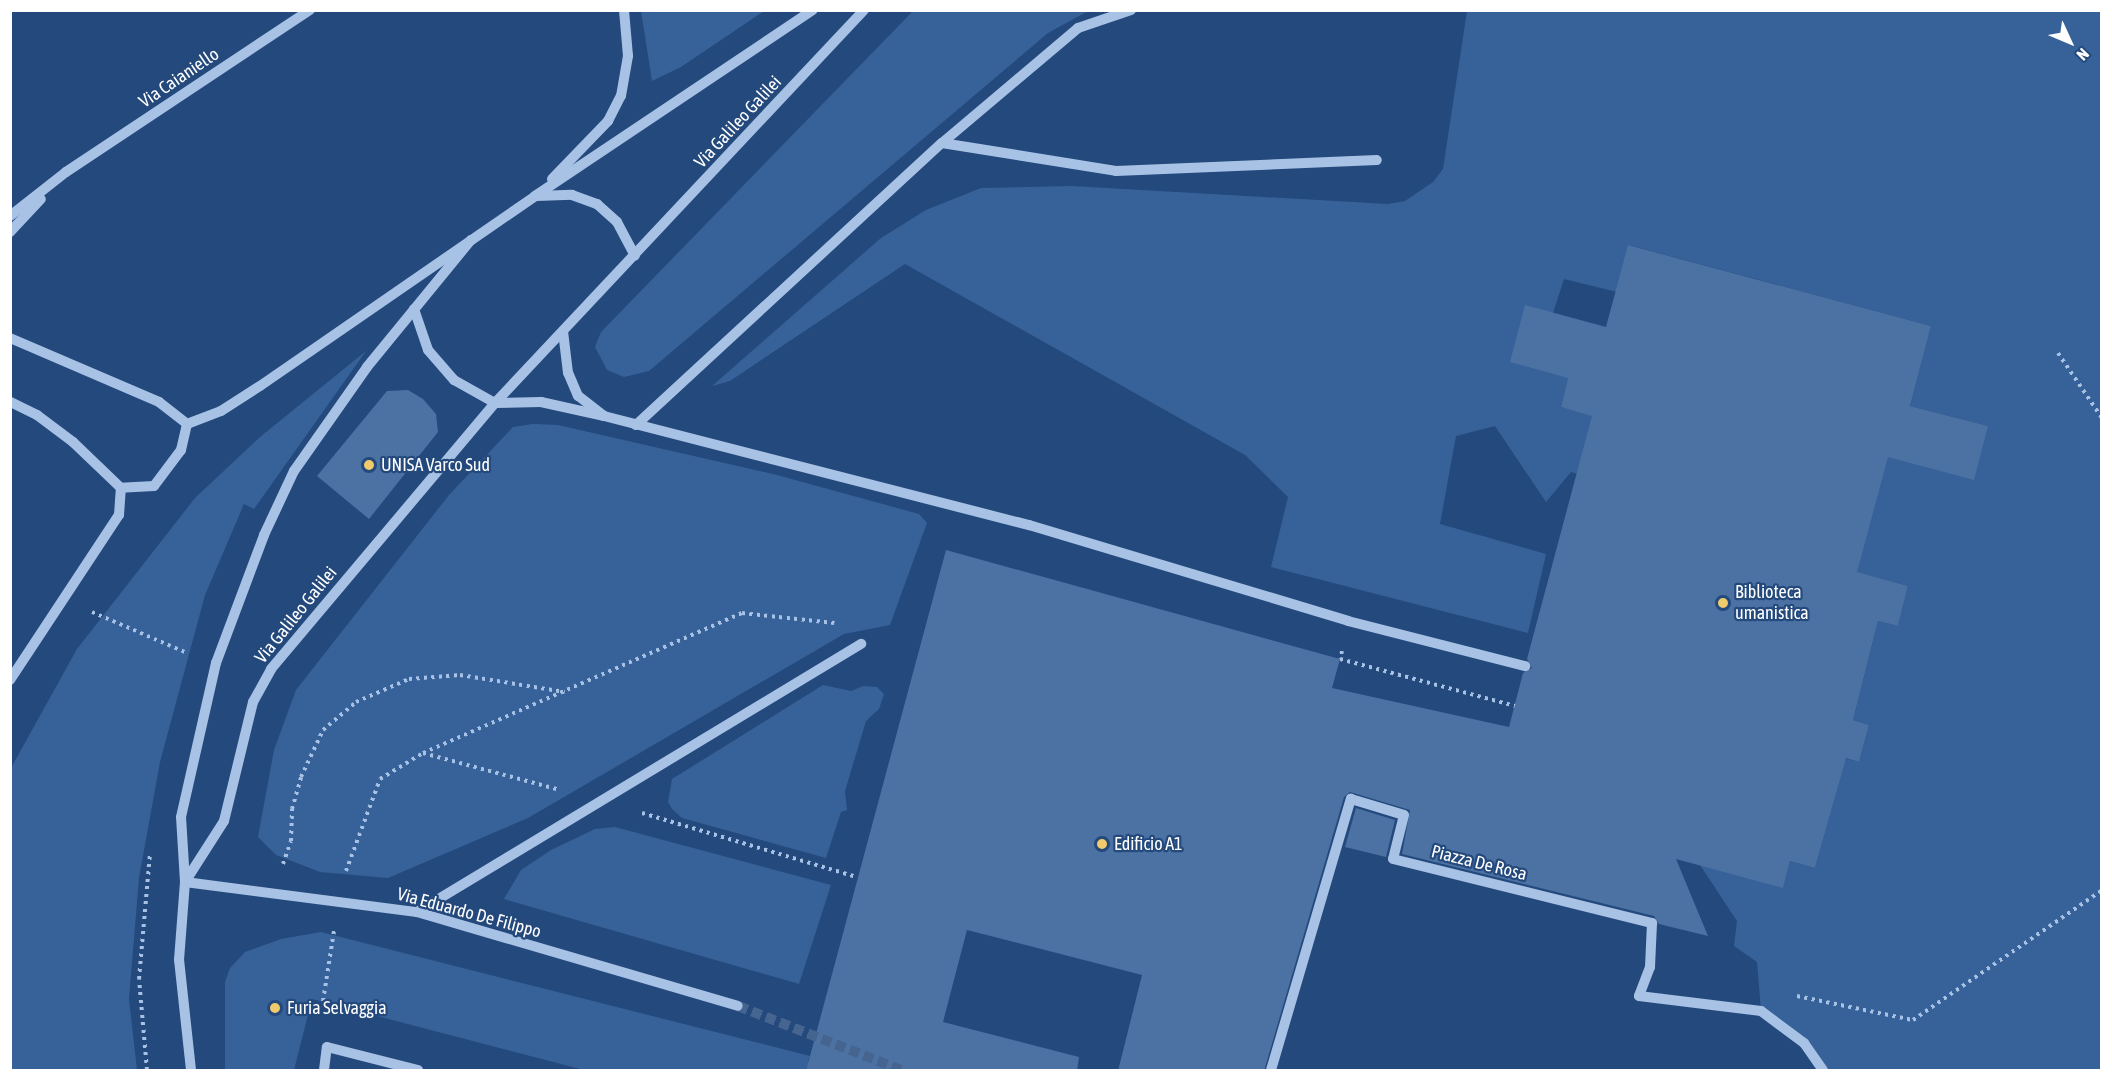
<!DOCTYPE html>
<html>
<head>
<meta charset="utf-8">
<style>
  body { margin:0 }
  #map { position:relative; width:2112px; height:1081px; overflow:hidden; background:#24497c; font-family:"Asap Condensed",sans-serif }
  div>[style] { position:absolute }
  .green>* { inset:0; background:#376299 }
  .building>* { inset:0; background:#4c72a4 }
  .minor-tunnel>* { height:10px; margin-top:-5px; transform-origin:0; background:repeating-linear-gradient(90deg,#456490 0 10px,transparent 0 15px) }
  .path>* { height:4px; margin-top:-2px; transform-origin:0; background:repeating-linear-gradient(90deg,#a8c2e5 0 3px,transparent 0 7.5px) }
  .minor>* { height:10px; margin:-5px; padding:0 5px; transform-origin:5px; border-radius:5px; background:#a8c2e5 }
  .dots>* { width:16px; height:16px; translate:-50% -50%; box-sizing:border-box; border:3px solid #24497c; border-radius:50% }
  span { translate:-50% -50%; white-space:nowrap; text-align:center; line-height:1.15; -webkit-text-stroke:4.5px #24497c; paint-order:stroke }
  .street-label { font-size:18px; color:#fff }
  .poi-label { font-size:18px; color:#fff }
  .left { translate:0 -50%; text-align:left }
  .frame { position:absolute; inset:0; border:12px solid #fff; pointer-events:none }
  .north { position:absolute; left:2040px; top:12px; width:60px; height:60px; -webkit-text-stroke:4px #24497c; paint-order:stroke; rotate:134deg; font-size:16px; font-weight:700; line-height:24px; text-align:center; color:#fff }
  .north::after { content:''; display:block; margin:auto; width:21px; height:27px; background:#fff; clip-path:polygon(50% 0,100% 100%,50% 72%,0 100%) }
</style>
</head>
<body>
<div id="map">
  <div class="green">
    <i style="clip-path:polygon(641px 11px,641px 10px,764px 11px,681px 67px,652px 81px)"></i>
    <i style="clip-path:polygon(913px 11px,1088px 11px,1048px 33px,649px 371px,624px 377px,607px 370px,595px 347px,601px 332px)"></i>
    <i style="clip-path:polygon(1467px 11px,2101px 11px,2101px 1070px,1823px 1070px,1804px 1043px,1761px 1011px,1757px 962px,1734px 946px,1737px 921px,1700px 865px,1783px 887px,1790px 861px,1815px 868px,1836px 793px,1826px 753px,1859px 762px,1869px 725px,1853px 720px,1878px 621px,1898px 626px,1908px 586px,1796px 556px,1888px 457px,1988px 426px,1910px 406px,1931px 326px,1629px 245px,1617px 292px,1564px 279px,1553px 313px,1568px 378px,1561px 407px,1637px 427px,1622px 486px,1571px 472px,1546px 502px,1495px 426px,1456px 436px,1440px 524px,1546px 554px,1528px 633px,1271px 567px,1288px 497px,1245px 455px,905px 264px,730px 381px,712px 386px,881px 238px,926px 210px,981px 188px,1072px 186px,1388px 204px,1405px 201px,1433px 182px,1443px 169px)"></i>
    <i style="clip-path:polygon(366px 351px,254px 509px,244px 504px,205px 595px,160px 762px,139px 878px,129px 999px,137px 1070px,11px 1070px,11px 768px,77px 649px,195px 498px,260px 437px)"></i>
    <i style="clip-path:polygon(533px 424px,558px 425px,777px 475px,919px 514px,927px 523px,890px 625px,844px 634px,528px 818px,388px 878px,320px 872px,276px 855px,258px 837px,274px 750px,296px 690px,449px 495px,513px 427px)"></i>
    <i style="clip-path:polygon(823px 685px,851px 691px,863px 686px,877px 687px,884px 694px,879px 709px,866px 721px,845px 791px,847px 810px,841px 812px,826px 858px,682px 818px,672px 809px,668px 802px,672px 779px)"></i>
    <i style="clip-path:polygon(615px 827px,831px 885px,799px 984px,504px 899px,521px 870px,551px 850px,595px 829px)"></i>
    <i style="clip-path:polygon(321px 932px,810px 1056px,808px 1061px,820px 1070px,584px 1070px,312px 999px,294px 1070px,225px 1070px,225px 982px,230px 968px,245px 952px,281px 939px)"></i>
  </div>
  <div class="building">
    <i style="clip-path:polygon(1628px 245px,1931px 326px,1910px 406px,1988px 426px,1974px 480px,1888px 457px,1857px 572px,1908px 586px,1898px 626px,1878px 621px,1853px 720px,1869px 725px,1859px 762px,1846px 758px,1815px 868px,1790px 861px,1783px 888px,1676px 859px,1708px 936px,1659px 924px,1654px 916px,1402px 854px,1410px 810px,1350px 792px,1344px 797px,1264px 1071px,1118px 1071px,1142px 975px,967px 930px,943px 1022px,1079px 1057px,1077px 1071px,806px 1071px,946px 550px,1340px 659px,1332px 688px,1509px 727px,1523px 673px,1532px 668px,1527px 659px,1592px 416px,1561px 407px,1568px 378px,1510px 362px,1525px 305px,1606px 327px)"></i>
    <i style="clip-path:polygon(408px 390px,423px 399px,436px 414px,438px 432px,369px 519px,317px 476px,387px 391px)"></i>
    <i style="clip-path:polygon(1356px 808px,1395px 820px,1386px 857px,1345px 847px)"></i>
  </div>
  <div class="minor-tunnel">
    <i style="left:738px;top:1006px;width:175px;rotate:21.4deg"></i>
  </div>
  <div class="path">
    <i style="left:2058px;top:353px;width:78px;rotate:55.9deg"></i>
    <i style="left:92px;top:612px;width:103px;rotate:23.3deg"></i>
    <i style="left:1342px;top:651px;width:8px;rotate:104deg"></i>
    <i style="left:1340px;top:659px;width:181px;rotate:15deg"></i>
    <i style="left:423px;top:753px;width:142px;rotate:15.1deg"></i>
    <i style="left:642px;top:813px;width:224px;rotate:16.6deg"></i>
    <i style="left:283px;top:864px;width:24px;rotate:-71deg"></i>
    <i style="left:291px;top:841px;width:32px;rotate:-88deg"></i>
    <i style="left:292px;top:809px;width:33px;rotate:-74deg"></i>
    <i style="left:301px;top:777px;width:52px;rotate:-64.9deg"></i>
    <i style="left:323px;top:730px;width:43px;rotate:-40.3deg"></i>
    <i style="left:356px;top:702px;width:58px;rotate:-23.5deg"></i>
    <i style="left:409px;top:679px;width:51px;rotate:-4.5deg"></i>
    <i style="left:460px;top:675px;width:106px;rotate:9.2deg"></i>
    <i style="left:346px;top:871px;width:98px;rotate:-69.7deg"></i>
    <i style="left:380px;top:779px;width:50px;rotate:-31.2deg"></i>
    <i style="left:423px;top:753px;width:348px;rotate:-23.7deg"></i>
    <i style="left:742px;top:613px;width:93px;rotate:6.2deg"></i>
    <i style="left:1797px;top:996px;width:118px;rotate:11.7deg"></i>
    <i style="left:1913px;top:1020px;width:229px;rotate:-34.5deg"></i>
    <i style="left:323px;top:1001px;width:71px;rotate:-81.1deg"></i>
    <i style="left:147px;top:1070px;width:91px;rotate:-95deg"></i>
    <i style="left:139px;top:979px;width:126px;rotate:-85deg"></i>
  </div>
  <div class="minor">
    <i style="left:942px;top:143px;width:176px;rotate:9.1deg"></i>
    <i style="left:1116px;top:171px;width:261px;rotate:-2.4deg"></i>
    <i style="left:552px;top:179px;width:81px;rotate:-46deg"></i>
    <i style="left:608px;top:121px;width:28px;rotate:-63deg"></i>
    <i style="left:621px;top:96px;width:41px;rotate:-80.1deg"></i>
    <i style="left:628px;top:56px;width:46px;rotate:-95deg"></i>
    <i style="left:536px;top:196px;width:36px;rotate:-2deg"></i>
    <i style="left:572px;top:195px;width:27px;rotate:20deg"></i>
    <i style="left:597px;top:204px;width:27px;rotate:42deg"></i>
    <i style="left:617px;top:222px;width:38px;rotate:62deg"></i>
    <i style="left:10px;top:216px;width:71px;rotate:-38.2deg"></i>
    <i style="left:66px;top:172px;width:293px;rotate:-33.6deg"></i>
    <i style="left:10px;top:232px;width:45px;rotate:-46.8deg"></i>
    <i style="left:414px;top:309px;width:43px;rotate:71.1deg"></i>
    <i style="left:428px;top:350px;width:40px;rotate:49deg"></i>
    <i style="left:454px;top:380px;width:47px;rotate:29.3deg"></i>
    <i style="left:10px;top:338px;width:162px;rotate:23.2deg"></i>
    <i style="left:159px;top:402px;width:36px;rotate:38deg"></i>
    <i style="left:187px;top:424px;width:27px;rotate:103deg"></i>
    <i style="left:181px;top:450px;width:45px;rotate:126.9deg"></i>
    <i style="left:154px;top:486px;width:33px;rotate:177deg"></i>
    <i style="left:121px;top:488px;width:66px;rotate:-136.2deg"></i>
    <i style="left:73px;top:442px;width:45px;rotate:-143.1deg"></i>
    <i style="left:37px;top:415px;width:30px;rotate:-154deg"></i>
    <i style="left:495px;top:403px;width:46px;rotate:-1.2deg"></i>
    <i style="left:541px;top:402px;width:65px;rotate:12.5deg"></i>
    <i style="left:604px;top:416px;width:33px;rotate:-142deg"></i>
    <i style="left:578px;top:396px;width:25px;rotate:-113deg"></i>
    <i style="left:568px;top:373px;width:42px;rotate:-96.8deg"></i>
    <i style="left:604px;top:416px;width:439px;rotate:14.4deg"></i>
    <i style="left:1029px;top:525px;width:333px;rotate:16.7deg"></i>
    <i style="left:1348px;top:621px;width:183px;rotate:14.3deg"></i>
    <i style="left:187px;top:424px;width:36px;rotate:-21deg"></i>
    <i style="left:221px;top:411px;width:46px;rotate:-32.7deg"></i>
    <i style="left:260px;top:386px;width:334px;rotate:-34.6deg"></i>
    <i style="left:535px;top:196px;width:334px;rotate:-33.8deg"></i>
    <i style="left:636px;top:425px;width:416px;rotate:-42.7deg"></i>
    <i style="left:942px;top:143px;width:178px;rotate:-40.2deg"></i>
    <i style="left:1078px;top:28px;width:56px;rotate:-18.8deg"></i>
    <i style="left:10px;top:680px;width:198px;rotate:-56.6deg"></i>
    <i style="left:119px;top:515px;width:27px;rotate:-86deg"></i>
    <i style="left:185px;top:882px;width:72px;rotate:-57.4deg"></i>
    <i style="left:224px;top:821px;width:122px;rotate:-76.3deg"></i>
    <i style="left:253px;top:702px;width:38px;rotate:-61deg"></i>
    <i style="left:271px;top:669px;width:348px;rotate:-49.9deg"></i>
    <i style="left:495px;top:403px;width:539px;rotate:-46.8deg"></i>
    <i style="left:185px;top:882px;width:234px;rotate:7.4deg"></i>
    <i style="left:417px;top:912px;width:334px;rotate:16.3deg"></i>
    <i style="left:417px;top:912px;width:519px;rotate:-31.12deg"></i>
    <i style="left:191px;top:1070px;width:111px;rotate:-96.2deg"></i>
    <i style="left:179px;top:960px;width:78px;rotate:-85.6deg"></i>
    <i style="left:185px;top:882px;width:65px;rotate:-93.5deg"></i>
    <i style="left:181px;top:817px;width:158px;rotate:-77.2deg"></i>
    <i style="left:216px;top:663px;width:137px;rotate:-69.4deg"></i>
    <i style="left:264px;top:535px;width:71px;rotate:-64.9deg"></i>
    <i style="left:294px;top:471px;width:127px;rotate:-54.9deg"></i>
    <i style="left:367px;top:367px;width:164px;rotate:-50.7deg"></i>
    <i style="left:324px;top:1070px;width:23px;rotate:-83deg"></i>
    <i style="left:327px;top:1047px;width:94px;rotate:14.2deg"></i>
    <i style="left:1271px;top:1070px;width:283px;rotate:-73.6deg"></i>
    <i style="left:1351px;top:799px;width:55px;rotate:16.8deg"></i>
    <i style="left:1404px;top:815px;width:45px;rotate:104deg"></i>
    <i style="left:1393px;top:859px;width:267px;rotate:13.9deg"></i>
    <i style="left:1652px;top:923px;width:44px;rotate:92.6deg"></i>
    <i style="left:1650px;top:967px;width:31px;rotate:111deg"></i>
    <i style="left:1639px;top:996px;width:123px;rotate:7deg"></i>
    <i style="left:1761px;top:1011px;width:54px;rotate:36.7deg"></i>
    <i style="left:1804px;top:1043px;width:33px;rotate:55deg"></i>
  </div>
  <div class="dots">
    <i style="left:369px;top:465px;background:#efcb6b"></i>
    <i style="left:1723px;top:603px;background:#efcb6b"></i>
    <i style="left:1102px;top:844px;background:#efcb6b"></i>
    <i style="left:275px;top:1008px;background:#efcb6b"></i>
  </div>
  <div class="street-label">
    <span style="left:179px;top:78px;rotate:-34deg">Via Caianiello</span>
    <span style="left:738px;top:122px;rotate:-47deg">Via Galileo Galilei</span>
    <span style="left:296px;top:615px;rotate:-51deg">Via Galileo Galilei</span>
    <span style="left:1479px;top:863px;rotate:14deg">Piazza De Rosa</span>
    <span style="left:469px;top:913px;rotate:15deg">Via Eduardo De Filippo</span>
  </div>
  <div class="poi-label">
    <span class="left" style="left:381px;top:465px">UNISA Varco Sud</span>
    <span class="left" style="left:1735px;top:603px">Biblioteca<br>umanistica</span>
    <span class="left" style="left:1114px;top:844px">Edificio A1</span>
    <span class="left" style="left:287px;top:1008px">Furia Selvaggia</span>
  </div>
  <div class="frame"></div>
  <div class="north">N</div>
</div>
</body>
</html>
